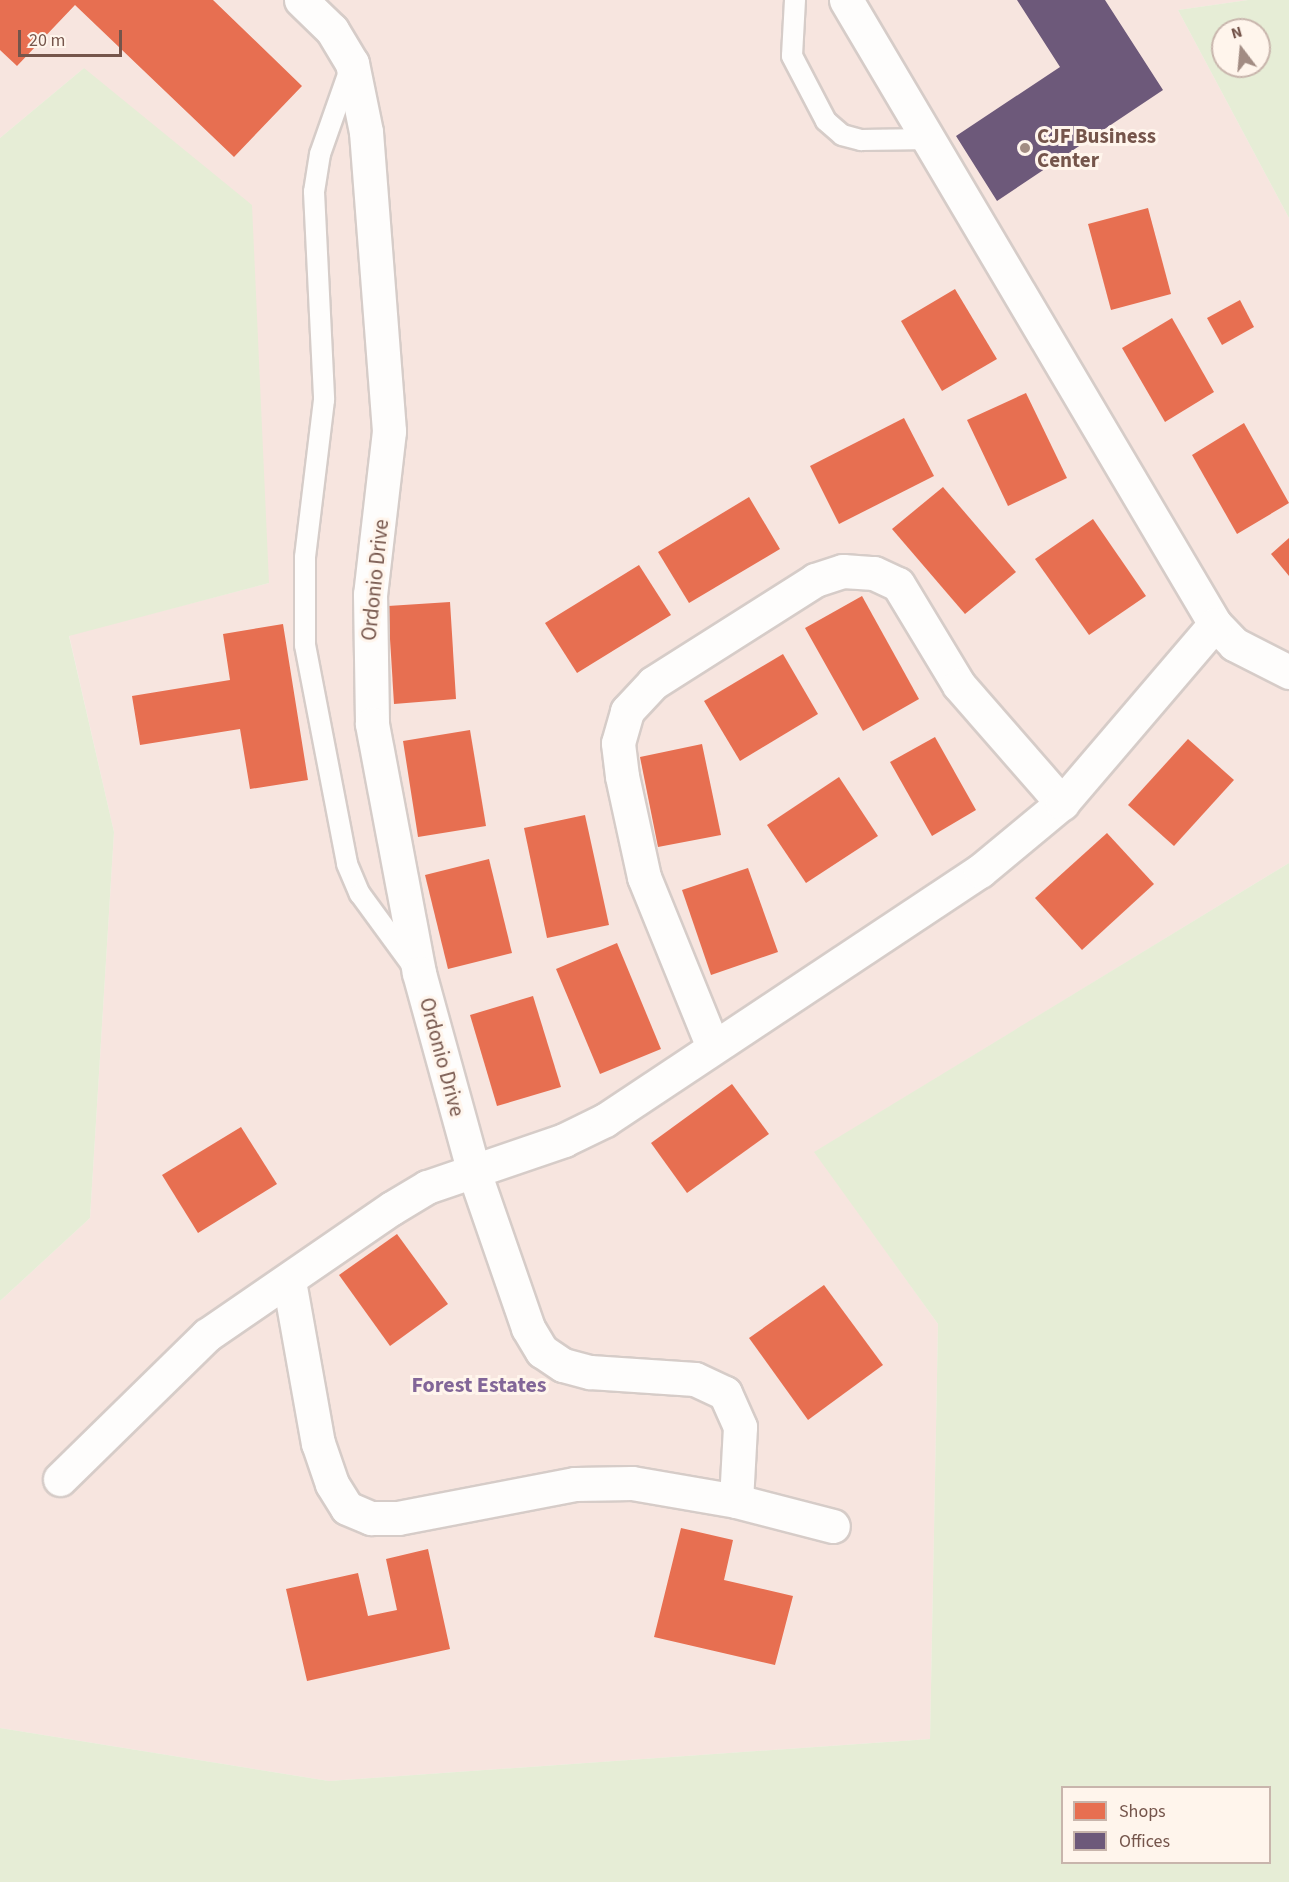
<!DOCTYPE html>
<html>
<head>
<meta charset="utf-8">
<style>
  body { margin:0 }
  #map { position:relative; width:1289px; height:1882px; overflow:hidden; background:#f7f1eb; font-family:"Source Sans 3",sans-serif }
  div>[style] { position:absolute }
  .commercial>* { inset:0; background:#f7e5df }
  .green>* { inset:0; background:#e6edd6 }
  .shops>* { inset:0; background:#e76f51 }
  .offices>* { inset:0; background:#6d597a }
  .roads { filter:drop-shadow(2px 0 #d6ccc8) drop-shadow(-2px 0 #d6ccc8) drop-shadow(0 2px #d6ccc8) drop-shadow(0 -2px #d6ccc8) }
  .service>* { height:20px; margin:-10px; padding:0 10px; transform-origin:10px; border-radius:10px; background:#fefdfc }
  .minor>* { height:33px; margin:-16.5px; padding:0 16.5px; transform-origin:16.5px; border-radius:16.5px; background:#fefdfc }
  .dots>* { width:16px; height:16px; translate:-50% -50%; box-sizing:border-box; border:3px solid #fff5ec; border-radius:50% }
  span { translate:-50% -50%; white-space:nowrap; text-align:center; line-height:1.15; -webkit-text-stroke:6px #fff5ec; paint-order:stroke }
  .poi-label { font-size:21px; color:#75554b; font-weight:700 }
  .left { translate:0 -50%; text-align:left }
  .street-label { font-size:21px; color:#75554b }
  .neighbourhood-label { font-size:22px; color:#826698; font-weight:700 }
  .legend { position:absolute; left:1061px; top:1786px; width:210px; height:78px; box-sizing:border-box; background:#fff5ec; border:2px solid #c8b5ac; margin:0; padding:8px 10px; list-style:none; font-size:18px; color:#75554b }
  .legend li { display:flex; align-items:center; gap:12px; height:30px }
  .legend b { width:30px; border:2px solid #c8b5ac }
  .north { position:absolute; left:1211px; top:18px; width:60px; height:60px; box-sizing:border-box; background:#fff5ec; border:2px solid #c8b5ac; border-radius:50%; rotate:344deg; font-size:16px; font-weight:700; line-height:24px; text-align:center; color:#75554b }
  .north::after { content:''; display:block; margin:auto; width:21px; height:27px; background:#a28c83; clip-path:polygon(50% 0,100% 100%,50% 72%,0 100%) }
  .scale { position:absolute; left:18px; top:30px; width:104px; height:27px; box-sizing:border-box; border:3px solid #75554b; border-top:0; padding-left:8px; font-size:18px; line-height:21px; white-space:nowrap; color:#75554b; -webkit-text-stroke:4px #fff5ec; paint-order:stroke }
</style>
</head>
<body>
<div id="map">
  <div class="commercial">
    <i style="clip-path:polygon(0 0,1248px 0,1178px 10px,1289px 218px,1289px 863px,815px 1152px,938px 1324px,930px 1739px,329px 1781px,0 1728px,0 1301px,90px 1218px,114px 832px,69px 635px,269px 583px,84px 68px,0 138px)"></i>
  </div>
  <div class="green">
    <i style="clip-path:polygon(evenodd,1248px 0,1289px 0,1289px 218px,1178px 10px,1248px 0,1223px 30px,1259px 30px,1259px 66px,1223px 66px,1223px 30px)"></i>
    <i style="clip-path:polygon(84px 68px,252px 205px,269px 583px,69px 636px,114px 832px,90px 1218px,0 1301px,0 138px)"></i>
    <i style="clip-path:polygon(evenodd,1289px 863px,1289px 1882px,0 1882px,0 1728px,329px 1781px,930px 1739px,938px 1324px,814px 1152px,1289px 863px,1062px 1788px,1270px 1788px,1270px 1862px,1062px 1862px,1062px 1788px)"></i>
  </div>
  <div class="shops">
    <i style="clip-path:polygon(0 0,213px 0,302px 86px,234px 157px,75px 5px,17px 66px,0 50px)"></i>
    <i style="clip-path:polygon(1148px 208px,1171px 294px,1111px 310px,1088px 224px)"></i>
    <i style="clip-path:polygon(955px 289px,997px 359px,942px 391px,901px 321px)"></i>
    <i style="clip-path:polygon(1240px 300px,1254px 327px,1222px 345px,1207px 318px)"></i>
    <i style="clip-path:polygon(1172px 318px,1214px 392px,1165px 422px,1122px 348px)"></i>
    <i style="clip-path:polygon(1026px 393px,1067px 478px,1008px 506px,967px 420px)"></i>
    <i style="clip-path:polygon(904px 418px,934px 476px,839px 524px,810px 466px)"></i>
    <i style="clip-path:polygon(1244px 423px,1289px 503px,1237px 534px,1192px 455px)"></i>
    <i style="clip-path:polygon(943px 487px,1016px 572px,965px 614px,892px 529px)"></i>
    <i style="clip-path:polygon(749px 497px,780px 549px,689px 603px,658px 552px)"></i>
    <i style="clip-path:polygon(1093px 519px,1146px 596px,1089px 635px,1035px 559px)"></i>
    <i style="clip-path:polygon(1289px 538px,1289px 576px,1271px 554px)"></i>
    <i style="clip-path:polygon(639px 565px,671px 615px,577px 673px,545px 623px)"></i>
    <i style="clip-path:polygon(862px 596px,919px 699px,863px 731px,805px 628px)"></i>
    <i style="clip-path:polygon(450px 602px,456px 699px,394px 704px,388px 606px)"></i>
    <i style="clip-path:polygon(283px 624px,308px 780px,250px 789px,240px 729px,140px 745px,132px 696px,230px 680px,223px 634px)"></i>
    <i style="clip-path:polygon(783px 654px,818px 714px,740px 761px,704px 701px)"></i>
    <i style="clip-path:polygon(470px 730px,486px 826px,418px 837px,403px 741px)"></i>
    <i style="clip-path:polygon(935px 737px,976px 810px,932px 836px,890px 762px)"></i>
    <i style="clip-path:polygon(1188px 739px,1234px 780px,1174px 846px,1128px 805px)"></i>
    <i style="clip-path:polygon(702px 744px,721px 835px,658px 847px,640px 757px)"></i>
    <i style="clip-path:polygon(839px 777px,878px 836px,806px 883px,767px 825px)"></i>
    <i style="clip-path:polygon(585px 815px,609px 925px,547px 938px,524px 828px)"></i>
    <i style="clip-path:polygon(1107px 833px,1154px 884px,1082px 950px,1035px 898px)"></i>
    <i style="clip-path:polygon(489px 859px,512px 953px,448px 969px,425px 875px)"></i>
    <i style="clip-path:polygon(748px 868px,778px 952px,711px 975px,682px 890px)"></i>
    <i style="clip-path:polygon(617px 943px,661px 1049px,600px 1074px,556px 969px)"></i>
    <i style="clip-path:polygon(533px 996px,561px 1087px,497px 1106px,470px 1015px)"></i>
    <i style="clip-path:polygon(732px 1084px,769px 1134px,687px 1193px,651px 1143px)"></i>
    <i style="clip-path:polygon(241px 1127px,277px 1184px,198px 1233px,162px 1175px)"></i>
    <i style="clip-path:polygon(397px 1234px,448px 1304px,390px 1346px,339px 1275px)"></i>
    <i style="clip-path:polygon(824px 1285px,883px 1365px,808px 1420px,749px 1338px)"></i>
    <i style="clip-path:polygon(681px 1528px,733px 1540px,724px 1580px,793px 1596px,775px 1665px,654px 1637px)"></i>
    <i style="clip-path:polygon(428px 1549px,450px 1649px,307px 1681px,286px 1589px,358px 1573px,368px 1616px,397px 1610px,386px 1559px)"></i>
  </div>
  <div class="offices">
    <i style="clip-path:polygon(1017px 0,1105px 0,1163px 90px,997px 201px,956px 136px,1060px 67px)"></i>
  </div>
  <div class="roads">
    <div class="service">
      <i style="left:795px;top:0;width:56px;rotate:93.1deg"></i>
      <i style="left:792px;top:56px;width:73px;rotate:62.4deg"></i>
      <i style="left:826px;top:121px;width:21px;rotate:41deg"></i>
      <i style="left:842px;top:135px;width:20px;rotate:15deg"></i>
      <i style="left:861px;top:140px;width:70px;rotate:-0.8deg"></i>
      <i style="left:351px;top:66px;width:93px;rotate:109.4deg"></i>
      <i style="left:320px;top:154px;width:38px;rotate:99deg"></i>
      <i style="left:314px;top:192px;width:208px;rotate:87.2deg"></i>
      <i style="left:324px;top:400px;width:158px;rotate:96.9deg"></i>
      <i style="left:305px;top:557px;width:88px;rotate:90deg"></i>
      <i style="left:305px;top:645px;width:223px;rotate:79.1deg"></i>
      <i style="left:347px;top:864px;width:33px;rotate:67deg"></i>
      <i style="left:360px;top:894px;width:88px;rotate:53.8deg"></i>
    </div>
    <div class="minor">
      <i style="left:301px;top:0;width:43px;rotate:44.1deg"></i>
      <i style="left:332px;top:30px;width:39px;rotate:59deg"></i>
      <i style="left:352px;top:63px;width:70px;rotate:78.5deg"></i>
      <i style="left:366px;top:132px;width:300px;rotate:85.6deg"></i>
      <i style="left:389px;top:431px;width:164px;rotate:96.6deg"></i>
      <i style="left:370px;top:594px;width:130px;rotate:89.1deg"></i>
      <i style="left:372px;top:724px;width:253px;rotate:79.3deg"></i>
      <i style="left:419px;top:973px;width:203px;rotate:74.6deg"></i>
      <i style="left:473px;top:1169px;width:168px;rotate:70.9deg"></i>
      <i style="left:528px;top:1328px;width:27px;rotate:59deg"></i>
      <i style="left:542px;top:1351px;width:25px;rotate:34deg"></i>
      <i style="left:563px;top:1365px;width:28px;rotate:15deg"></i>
      <i style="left:590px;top:1372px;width:105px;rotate:3.8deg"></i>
      <i style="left:695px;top:1379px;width:33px;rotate:25deg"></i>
      <i style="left:725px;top:1393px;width:37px;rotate:66deg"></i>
      <i style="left:740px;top:1427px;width:74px;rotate:93.1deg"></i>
      <i style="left:846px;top:0;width:725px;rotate:59.4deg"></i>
      <i style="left:1215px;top:624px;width:28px;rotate:46deg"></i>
      <i style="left:1234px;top:644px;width:62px;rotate:27deg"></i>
      <i style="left:713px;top:1047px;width:183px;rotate:-112.1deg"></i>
      <i style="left:644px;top:877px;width:103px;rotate:-102.3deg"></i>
      <i style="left:622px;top:776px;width:33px;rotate:-97deg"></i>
      <i style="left:618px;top:743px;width:33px;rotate:-74deg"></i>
      <i style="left:627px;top:711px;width:38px;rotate:-47deg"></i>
      <i style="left:653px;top:683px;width:192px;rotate:-32.4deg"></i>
      <i style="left:815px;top:580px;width:29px;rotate:-18deg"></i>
      <i style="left:843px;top:571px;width:31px;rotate:4deg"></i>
      <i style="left:874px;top:573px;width:26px;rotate:25deg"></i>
      <i style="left:898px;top:584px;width:118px;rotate:58.9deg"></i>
      <i style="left:959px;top:685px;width:157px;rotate:48.9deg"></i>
      <i style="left:289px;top:1281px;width:165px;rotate:79.9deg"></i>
      <i style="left:318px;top:1443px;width:43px;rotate:71.1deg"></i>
      <i style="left:332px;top:1484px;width:28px;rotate:58deg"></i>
      <i style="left:347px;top:1508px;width:26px;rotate:23deg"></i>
      <i style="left:371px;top:1518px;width:27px"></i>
      <i style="left:398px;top:1518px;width:180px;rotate:-10.9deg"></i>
      <i style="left:575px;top:1484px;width:57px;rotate:-1deg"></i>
      <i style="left:632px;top:1483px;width:106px;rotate:9.8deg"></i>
      <i style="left:736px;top:1501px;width:100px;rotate:14.5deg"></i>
      <i style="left:60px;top:1479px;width:206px;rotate:-44.4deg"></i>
      <i style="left:207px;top:1335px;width:224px;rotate:-34.5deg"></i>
      <i style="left:392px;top:1208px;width:41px;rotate:-31deg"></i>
      <i style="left:427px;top:1187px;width:145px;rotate:-18.9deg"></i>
      <i style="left:564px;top:1140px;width:46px;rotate:-26deg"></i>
      <i style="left:605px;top:1120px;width:450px;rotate:-33.6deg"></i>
      <i style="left:980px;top:871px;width:107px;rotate:-39.7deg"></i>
      <i style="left:1062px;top:803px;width:235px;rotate:-49.5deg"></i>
    </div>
  </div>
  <div class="dots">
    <i style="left:1025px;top:148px;background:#a28c83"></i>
  </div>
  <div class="poi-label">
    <span class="left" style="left:1037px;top:148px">CJF Business<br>Center</span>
  </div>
  <div class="street-label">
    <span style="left:375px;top:580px;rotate:-84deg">Ordonio Drive</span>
    <span style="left:442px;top:1057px;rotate:75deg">Ordonio Drive</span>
  </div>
  <div class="neighbourhood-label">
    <span style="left:479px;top:1386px">Forest Estates</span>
  </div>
  <ul class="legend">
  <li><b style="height:16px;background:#e76f51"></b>Shops</li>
  <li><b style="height:16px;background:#6d597a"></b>Offices</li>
  </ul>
  <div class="north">N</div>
  <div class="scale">20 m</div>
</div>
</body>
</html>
